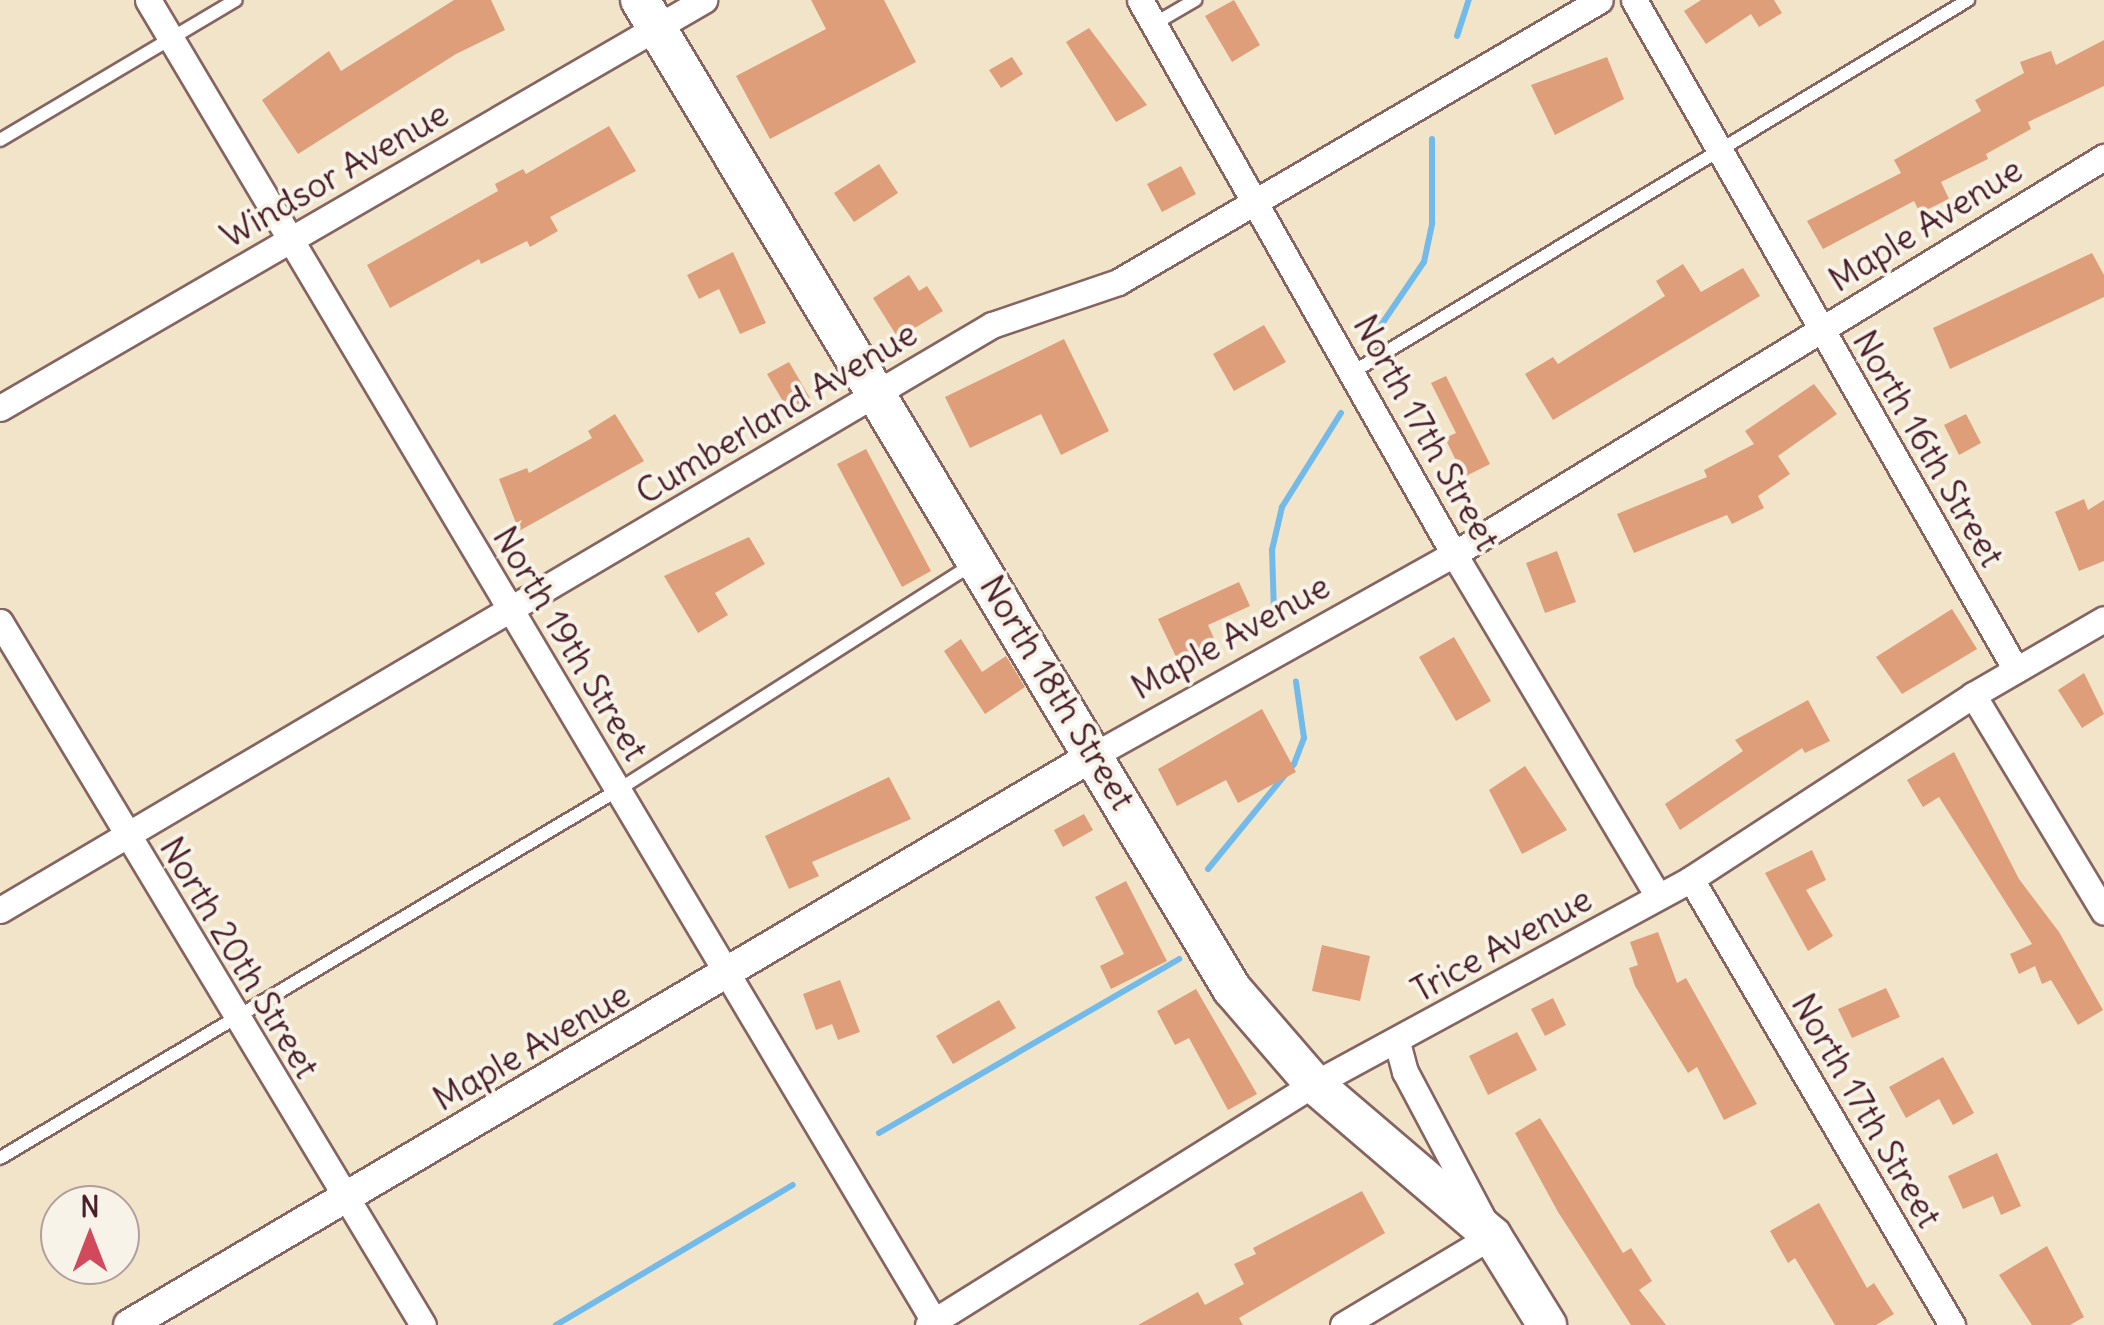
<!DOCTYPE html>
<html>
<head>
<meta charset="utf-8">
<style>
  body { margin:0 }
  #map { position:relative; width:2104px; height:1325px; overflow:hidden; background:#f2e4c9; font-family:Delius,sans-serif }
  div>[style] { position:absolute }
  .stream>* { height:6px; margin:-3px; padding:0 3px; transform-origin:3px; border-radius:3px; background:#72baea }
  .building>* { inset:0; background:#de9e7a }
  .roads { filter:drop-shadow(2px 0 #856462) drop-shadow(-2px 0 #856462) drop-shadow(0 2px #856462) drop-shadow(0 -2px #856462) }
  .service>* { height:12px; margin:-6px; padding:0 6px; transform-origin:6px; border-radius:6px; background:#fff }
  .minor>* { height:25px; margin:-12.5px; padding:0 12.5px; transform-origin:12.5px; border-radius:12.5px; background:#fff }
  .tertiary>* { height:30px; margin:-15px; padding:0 15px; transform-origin:15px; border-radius:15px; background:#fff }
  .primary>* { height:38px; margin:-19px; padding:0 19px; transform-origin:19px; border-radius:19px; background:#fff }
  span { translate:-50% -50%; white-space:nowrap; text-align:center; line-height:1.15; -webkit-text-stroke:8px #f7f3e8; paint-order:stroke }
  .street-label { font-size:35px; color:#4a1f2b }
  .north { position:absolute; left:40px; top:1185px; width:100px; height:100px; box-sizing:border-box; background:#f7f3e8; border:2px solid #b29e9c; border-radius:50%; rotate:0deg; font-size:28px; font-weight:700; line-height:40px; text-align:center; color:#4a1f2b }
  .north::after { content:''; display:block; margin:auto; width:35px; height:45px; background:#d1495b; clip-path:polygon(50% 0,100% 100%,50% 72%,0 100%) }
</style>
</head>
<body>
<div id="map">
  <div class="stream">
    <i style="left:1457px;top:36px;width:38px;rotate:-72deg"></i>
    <i style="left:1375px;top:334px;width:87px;rotate:-55.8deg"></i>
    <i style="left:1424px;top:262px;width:40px;rotate:-78deg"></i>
    <i style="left:1432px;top:223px;width:84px;rotate:-90deg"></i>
    <i style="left:1274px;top:613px;width:63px;rotate:-91.8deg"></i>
    <i style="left:1272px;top:550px;width:44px;rotate:-76.9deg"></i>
    <i style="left:1282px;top:507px;width:111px;rotate:-57.9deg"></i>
    <i style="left:1208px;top:869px;width:136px;rotate:-50.7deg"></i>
    <i style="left:1294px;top:764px;width:28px;rotate:-69deg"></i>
    <i style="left:1304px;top:738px;width:57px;rotate:-98.1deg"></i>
    <i style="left:879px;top:1133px;width:347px;rotate:-30.1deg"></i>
    <i style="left:556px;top:1325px;width:275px;rotate:-30.6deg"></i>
  </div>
  <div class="building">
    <i style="clip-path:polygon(454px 0,491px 0,505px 30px,456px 54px,298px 154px,262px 100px,329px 51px,341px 71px)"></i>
    <i style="clip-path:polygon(811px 0,884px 0,916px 62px,770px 139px,736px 76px,826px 29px)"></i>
    <i style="clip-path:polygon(1234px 0,1260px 45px,1232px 62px,1205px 16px)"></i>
    <i style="clip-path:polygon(1701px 0,1774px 0,1782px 13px,1759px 27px,1751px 14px,1706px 44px,1684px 11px)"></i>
    <i style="clip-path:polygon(1089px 28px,1147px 105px,1116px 122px,1066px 42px)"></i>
    <i style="clip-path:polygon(2104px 40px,2104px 86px,2028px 122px,2031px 129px,1986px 154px,1988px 159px,1941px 182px,1949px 199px,1920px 213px,1914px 201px,1823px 249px,1807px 221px,1901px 173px,1894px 160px,1981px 111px,1975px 100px,2024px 73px,2020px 62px,2051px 51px,2056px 65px)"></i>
    <i style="clip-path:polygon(1012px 57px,1023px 74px,1001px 88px,989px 70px)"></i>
    <i style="clip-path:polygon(1607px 57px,1624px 99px,1555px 135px,1531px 85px)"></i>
    <i style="clip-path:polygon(609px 126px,636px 171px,550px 217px,558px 231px,530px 247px,527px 241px,481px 264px,479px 259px,390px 308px,367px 265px,498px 191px,495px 184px,523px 169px,526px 174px)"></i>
    <i style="clip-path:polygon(879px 164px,898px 193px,854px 222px,834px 193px)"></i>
    <i style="clip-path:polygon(1181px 166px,1196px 194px,1162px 212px,1147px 184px)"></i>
    <i style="clip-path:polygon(733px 252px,766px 323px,740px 334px,719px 289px,699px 299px,687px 275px)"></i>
    <i style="clip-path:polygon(2092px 253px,2104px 275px,2104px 297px,1950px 369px,1933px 328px)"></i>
    <i style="clip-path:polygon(1683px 264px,1701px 292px,1743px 268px,1760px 296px,1553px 420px,1525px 374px,1553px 357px,1558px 364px,1665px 296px,1656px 281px)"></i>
    <i style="clip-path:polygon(909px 275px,919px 291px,927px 286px,943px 311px,898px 338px,873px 298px)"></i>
    <i style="clip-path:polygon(1264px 325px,1286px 362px,1234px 391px,1213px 354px)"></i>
    <i style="clip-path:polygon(1064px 339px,1109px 431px,1061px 455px,1041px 414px,970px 448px,945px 397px)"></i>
    <i style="clip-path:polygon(789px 362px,810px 398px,788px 410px,767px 374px)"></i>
    <i style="clip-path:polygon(1446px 376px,1490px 464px,1464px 477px,1445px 438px,1456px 433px,1431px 383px)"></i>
    <i style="clip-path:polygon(1814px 384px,1837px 414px,1778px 456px,1790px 474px,1758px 496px,1764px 508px,1732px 524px,1727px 515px,1634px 553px,1617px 514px,1707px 477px,1704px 470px,1754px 444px,1745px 431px)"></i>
    <i style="clip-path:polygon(615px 414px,644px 461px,519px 531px,499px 479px,527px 468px,529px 473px,592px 438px,588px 431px)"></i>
    <i style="clip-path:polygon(1966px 414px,1981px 443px,1959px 455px,1944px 425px)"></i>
    <i style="clip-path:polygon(866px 449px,931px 571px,902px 587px,837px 464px)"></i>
    <i style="clip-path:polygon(2084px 499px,2088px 510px,2104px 500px,2104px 561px,2079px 571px,2055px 512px)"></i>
    <i style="clip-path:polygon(749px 537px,765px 564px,715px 593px,728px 615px,698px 633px,664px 576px)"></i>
    <i style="clip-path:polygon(1557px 551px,1576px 602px,1545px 613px,1526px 563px)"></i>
    <i style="clip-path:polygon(1239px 582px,1250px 606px,1208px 625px,1216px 643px,1178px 661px,1158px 619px)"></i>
    <i style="clip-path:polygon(1952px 609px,1977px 649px,1902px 694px,1876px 657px)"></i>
    <i style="clip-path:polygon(1454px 637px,1491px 701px,1456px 721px,1419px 657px)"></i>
    <i style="clip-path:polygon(961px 639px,982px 672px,1006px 656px,1025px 687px,985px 714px,944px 651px)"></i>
    <i style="clip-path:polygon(2084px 673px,2104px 714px,2082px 728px,2058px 690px)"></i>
    <i style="clip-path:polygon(1808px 700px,1830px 741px,1805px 753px,1802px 748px,1680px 830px,1665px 804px,1743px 751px,1735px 740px)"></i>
    <i style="clip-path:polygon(1262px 709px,1296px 772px,1238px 803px,1226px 780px,1177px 806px,1158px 769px)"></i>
    <i style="clip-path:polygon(1954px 752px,2019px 879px,2059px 932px,2103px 1010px,2078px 1025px,2051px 980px,2042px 984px,2035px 966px,2019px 974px,2010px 954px,2032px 944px,1939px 797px,1923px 807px,1907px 780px)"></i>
    <i style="clip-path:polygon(1525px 766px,1567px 830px,1522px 854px,1489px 790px)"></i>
    <i style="clip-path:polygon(889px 777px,911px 819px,812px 862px,819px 876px,789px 889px,765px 836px)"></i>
    <i style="clip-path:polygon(1084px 814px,1093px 830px,1063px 847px,1054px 830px)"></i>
    <i style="clip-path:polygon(1812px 850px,1826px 880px,1806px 890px,1833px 936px,1808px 951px,1765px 873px)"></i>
    <i style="clip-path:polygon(1126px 881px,1167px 961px,1111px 989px,1100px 966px,1124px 954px,1095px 897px)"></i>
    <i style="clip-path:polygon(1658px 932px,1677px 983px,1686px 978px,1757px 1104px,1724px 1120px,1697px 1067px,1688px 1073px,1635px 986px,1629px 968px,1638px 965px,1630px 942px)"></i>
    <i style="clip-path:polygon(1322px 945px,1370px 956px,1360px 1001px,1312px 991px)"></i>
    <i style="clip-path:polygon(840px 980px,860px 1032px,838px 1040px,832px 1024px,816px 1030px,803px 994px)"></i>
    <i style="clip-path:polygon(1886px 988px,1900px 1017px,1852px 1038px,1838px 1009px)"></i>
    <i style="clip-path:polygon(1196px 989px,1257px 1094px,1228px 1110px,1189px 1038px,1175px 1045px,1157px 1011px)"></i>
    <i style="clip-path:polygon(1553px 998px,1566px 1025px,1545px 1036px,1531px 1009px)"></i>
    <i style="clip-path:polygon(999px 1000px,1016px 1028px,953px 1064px,936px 1036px)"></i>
    <i style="clip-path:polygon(1517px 1032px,1537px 1070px,1488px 1095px,1469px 1056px)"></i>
    <i style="clip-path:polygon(1943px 1057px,1974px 1113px,1953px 1125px,1939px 1099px,1906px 1118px,1889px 1087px)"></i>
    <i style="clip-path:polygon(1540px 1118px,1623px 1253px,1631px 1248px,1652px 1281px,1639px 1290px,1666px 1325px,1631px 1325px,1558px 1212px,1515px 1133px)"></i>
    <i style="clip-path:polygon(1997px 1153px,2021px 1206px,2001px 1215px,1993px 1196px,1963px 1209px,1948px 1176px)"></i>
    <i style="clip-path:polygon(1362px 1191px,1385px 1233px,1239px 1318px,1243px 1325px,1138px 1325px,1198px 1292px,1205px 1305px,1244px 1284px,1234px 1264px,1256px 1254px,1253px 1248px)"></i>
    <i style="clip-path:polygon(1819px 1203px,1867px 1288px,1874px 1283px,1894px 1314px,1876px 1325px,1835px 1325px,1795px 1258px,1788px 1263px,1770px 1231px)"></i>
    <i style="clip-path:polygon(2047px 1246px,2084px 1317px,2070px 1325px,2032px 1325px,1999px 1275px)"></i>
  </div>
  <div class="roads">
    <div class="service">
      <i style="left:1154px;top:24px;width:48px;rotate:-30.3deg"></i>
      <i style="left:0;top:140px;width:274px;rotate:-30.7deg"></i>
      <i style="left:1353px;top:372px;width:719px;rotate:-31.17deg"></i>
      <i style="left:0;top:1158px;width:719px;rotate:-30.77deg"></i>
      <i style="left:618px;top:790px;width:423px;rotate:-32.5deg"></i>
    </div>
    <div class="minor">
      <i style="left:148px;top:0;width:1537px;rotate:59.25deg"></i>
      <i style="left:1140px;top:0;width:637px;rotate:60.46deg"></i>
      <i style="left:1454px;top:554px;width:398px;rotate:59.2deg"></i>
      <i style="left:1634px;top:0;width:771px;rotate:60.31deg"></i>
      <i style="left:0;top:408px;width:814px;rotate:-30.09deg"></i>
      <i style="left:0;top:622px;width:820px;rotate:58.96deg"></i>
      <i style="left:1973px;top:695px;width:253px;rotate:58.9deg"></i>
      <i style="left:1096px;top:754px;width:410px;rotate:-29.2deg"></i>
      <i style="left:1454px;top:554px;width:762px;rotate:-31.42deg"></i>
      <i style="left:1691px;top:879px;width:517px;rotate:59.66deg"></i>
      <i style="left:0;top:910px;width:1152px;rotate:-30.53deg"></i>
      <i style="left:992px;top:325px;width:133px;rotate:-18.8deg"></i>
      <i style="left:1118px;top:282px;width:558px;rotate:-30.33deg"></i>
      <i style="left:928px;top:1325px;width:455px;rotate:-32deg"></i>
      <i style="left:1314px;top:1084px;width:429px;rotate:-28.5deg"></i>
      <i style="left:1691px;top:879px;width:337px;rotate:-33.1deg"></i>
      <i style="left:1973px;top:695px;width:151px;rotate:-30.1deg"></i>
      <i style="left:1343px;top:1325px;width:174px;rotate:-30.9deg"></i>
      <i style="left:1492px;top:1236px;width:186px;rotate:-117.9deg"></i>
      <i style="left:1405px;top:1072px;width:30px;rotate:-105deg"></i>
    </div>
    <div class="tertiary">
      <i style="left:129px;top:1325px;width:1123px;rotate:-30.56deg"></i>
    </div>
    <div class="primary">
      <i style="left:640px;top:0;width:1153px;rotate:59.1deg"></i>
      <i style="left:1232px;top:989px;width:125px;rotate:49.2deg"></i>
      <i style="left:1314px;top:1084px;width:234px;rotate:40.5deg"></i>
      <i style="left:1492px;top:1236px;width:105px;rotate:58.3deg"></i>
    </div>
  </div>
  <div class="street-label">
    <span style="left:334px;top:174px;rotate:-30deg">Windsor Avenue</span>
    <span style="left:1925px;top:224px;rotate:-32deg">Maple Avenue</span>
    <span style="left:776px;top:412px;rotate:-31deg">Cumberland Avenue</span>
    <span style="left:1427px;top:432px;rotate:61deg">North 17th Street</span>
    <span style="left:1929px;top:448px;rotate:60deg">North 16th Street</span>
    <span style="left:1230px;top:636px;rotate:-29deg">Maple Avenue</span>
    <span style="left:571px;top:643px;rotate:59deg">North 19th Street</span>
    <span style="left:1058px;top:692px;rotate:59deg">North 18th Street</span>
    <span style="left:1501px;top:944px;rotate:-29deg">Trice Avenue</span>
    <span style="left:240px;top:957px;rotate:59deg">North 20th Street</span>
    <span style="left:531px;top:1046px;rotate:-30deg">Maple Avenue</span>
    <span style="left:1867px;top:1110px;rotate:60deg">North 17th Street</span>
  </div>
  <div class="north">N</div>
</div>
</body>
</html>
